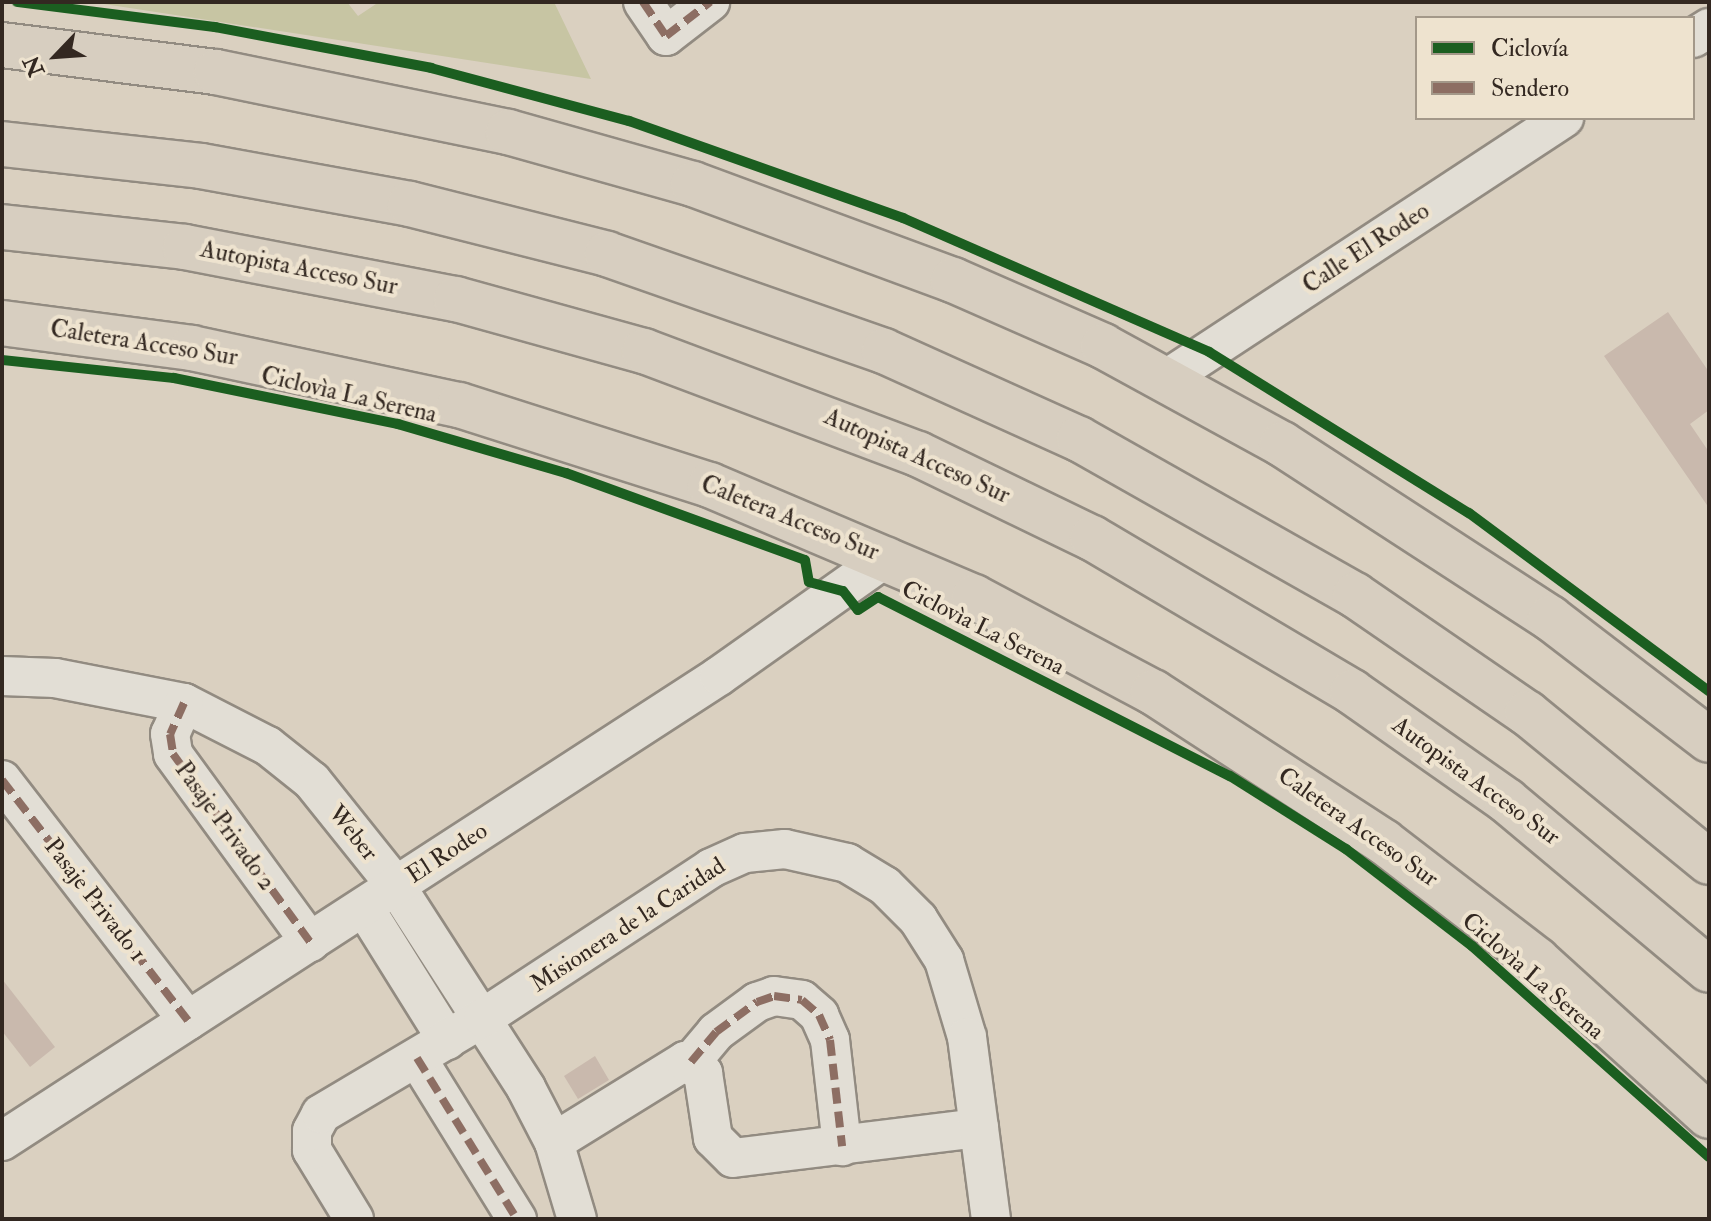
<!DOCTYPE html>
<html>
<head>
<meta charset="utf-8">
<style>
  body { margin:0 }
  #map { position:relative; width:1711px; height:1221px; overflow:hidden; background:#dad0c0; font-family:"IM FELL Double Pica",serif }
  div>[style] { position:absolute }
  .green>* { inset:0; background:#c7c5a3 }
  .building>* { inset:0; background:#c9b9ad }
  .roads { filter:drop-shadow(2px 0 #928b81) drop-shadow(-2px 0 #928b81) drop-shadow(0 2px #928b81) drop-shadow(0 -2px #928b81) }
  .minor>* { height:38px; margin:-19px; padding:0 19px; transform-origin:19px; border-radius:19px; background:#e2ded5 }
  .major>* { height:44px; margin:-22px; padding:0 22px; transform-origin:22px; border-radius:22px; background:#d7cec0 }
  .highway>* { height:44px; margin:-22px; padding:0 22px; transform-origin:22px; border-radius:22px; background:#d7cec0 }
  .quiet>* { height:8px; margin-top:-4px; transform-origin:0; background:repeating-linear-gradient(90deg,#8d6e63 0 16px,transparent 0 24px) }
  .cycleway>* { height:10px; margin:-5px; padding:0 5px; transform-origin:5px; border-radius:5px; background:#1b5e20 }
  span { translate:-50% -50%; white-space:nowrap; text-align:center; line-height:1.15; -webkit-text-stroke:8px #eee3cf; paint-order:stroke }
  .street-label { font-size:24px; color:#332821 }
  .frame { position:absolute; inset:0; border:4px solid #332821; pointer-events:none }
  .legend { position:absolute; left:1415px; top:16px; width:280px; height:104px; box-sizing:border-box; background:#eee3cf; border:2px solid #a39889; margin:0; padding:10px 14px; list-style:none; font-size:24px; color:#332821 }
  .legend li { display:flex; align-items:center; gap:16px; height:40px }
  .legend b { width:40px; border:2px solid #a39889 }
  .north { position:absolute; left:16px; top:16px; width:80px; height:80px; -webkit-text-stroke:6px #eee3cf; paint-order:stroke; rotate:245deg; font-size:22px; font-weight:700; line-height:32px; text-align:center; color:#332821 }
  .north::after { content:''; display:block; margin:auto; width:28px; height:36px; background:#332821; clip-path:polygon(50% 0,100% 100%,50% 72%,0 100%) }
</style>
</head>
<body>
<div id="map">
  <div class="green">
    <i style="clip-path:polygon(91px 2px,347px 2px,358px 16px,379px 2px,554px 2px,591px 79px)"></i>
  </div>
  <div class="building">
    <i style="clip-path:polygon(1668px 312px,1709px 372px,1709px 410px,1690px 424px,1709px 452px,1709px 508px,1604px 356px)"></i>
    <i style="clip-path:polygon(2px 979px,55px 1047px,30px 1067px,2px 1031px)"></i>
    <i style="clip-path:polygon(595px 1056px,609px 1080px,578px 1099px,564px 1076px)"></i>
  </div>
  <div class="roads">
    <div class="minor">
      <i style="left:643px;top:2px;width:41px;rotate:55.9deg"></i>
      <i style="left:666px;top:36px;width:56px;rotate:-37.7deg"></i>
      <i style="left:1693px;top:38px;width:19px;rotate:-32deg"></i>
      <i style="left:1168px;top:378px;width:474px;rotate:-33.3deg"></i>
      <i style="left:2px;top:676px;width:53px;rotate:2.2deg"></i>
      <i style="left:55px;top:678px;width:131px;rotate:11deg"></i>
      <i style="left:184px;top:703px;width:94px;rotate:27.1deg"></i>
      <i style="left:268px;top:746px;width:56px;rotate:38.5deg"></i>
      <i style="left:312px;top:781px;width:134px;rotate:51.3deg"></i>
      <i style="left:396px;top:886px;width:240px;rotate:57.2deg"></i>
      <i style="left:526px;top:1088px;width:61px;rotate:62.6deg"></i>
      <i style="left:554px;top:1142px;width:80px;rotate:73.4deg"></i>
      <i style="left:184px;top:703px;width:34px;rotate:114deg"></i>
      <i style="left:170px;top:734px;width:20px;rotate:81deg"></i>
      <i style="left:173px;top:754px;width:233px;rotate:53.9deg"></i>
      <i style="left:2px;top:780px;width:304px;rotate:52.3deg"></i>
      <i style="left:364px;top:907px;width:157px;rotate:58deg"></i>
      <i style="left:417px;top:1058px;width:190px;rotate:58.2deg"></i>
      <i style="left:691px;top:1062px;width:39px;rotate:-50deg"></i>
      <i style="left:716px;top:1032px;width:51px;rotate:-36.2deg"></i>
      <i style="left:757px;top:1002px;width:18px;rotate:-19deg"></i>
      <i style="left:774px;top:996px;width:28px;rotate:8deg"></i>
      <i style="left:802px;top:1000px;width:23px;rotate:41deg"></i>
      <i style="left:819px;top:1015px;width:27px;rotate:66deg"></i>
      <i style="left:830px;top:1040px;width:107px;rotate:83.5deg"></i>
      <i style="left:2px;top:1141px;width:855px;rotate:-32.96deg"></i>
      <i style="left:719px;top:676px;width:206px;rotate:-35.3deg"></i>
      <i style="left:554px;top:1142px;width:154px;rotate:-31.7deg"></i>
      <i style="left:685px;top:1061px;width:22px;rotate:34deg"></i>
      <i style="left:703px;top:1073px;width:66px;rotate:81.3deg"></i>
      <i style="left:713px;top:1138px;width:28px;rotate:45deg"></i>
      <i style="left:733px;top:1158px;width:248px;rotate:-7deg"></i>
      <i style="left:354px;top:1219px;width:81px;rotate:-121.3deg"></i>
      <i style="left:312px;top:1150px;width:19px;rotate:-90deg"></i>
      <i style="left:312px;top:1131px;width:19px;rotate:-62deg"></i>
      <i style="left:321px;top:1114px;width:188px;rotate:-30.7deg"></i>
      <i style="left:483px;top:1018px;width:273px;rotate:-33.3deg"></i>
      <i style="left:711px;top:868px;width:37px;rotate:-24deg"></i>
      <i style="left:745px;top:853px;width:40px;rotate:-5.7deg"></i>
      <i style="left:785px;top:849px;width:64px;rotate:12.7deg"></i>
      <i style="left:847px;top:863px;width:44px;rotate:31.2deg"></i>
      <i style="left:885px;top:886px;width:47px;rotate:45deg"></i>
      <i style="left:918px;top:919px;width:49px;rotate:57.6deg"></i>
      <i style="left:944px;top:960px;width:80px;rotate:73.4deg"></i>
      <i style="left:967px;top:1037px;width:184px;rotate:82.5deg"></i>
    </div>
    <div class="major">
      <i style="left:2px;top:45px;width:216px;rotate:7.2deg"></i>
      <i style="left:216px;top:72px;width:298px;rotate:11.6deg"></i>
      <i style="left:508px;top:132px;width:192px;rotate:15.7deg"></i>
      <i style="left:693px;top:184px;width:277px;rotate:20.3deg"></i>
      <i style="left:953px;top:280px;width:164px;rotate:23.7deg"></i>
      <i style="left:1103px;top:346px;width:204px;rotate:28.7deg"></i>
      <i style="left:1282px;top:444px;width:320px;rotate:33deg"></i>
      <i style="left:1550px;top:618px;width:200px;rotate:37.5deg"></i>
      <i style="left:2px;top:323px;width:192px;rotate:7.5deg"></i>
      <i style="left:192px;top:348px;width:273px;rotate:12.1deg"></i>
      <i style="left:459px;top:405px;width:263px;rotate:17.7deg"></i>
      <i style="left:710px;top:485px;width:287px;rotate:23deg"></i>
      <i style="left:974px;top:597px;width:203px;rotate:28deg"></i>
      <i style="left:1153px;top:692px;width:275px;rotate:33deg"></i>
      <i style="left:1384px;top:842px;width:193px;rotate:37.6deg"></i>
      <i style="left:1537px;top:960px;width:232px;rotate:42.2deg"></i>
    </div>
    <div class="highway">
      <i style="left:2px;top:144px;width:200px;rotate:6.3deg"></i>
      <i style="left:201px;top:166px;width:212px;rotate:10.3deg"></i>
      <i style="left:410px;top:204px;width:203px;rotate:14.2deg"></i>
      <i style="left:607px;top:254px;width:293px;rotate:19.3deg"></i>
      <i style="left:884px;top:351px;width:214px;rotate:24.3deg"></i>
      <i style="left:1079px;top:439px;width:317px;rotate:29.5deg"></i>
      <i style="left:1355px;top:595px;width:209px;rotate:34.5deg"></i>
      <i style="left:1527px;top:713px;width:235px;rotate:39.3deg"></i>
      <i style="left:2px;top:227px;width:184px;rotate:6.2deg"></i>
      <i style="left:185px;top:247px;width:276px;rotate:10.9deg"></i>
      <i style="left:456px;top:299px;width:195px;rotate:15.5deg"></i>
      <i style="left:644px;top:351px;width:293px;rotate:20.6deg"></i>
      <i style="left:918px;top:454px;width:193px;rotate:25.8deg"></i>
      <i style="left:1092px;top:538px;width:302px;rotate:30.6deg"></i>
      <i style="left:1352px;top:692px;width:189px;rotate:35.1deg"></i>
      <i style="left:1507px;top:801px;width:263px;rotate:39.9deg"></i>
    </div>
  </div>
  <div class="quiet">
    <i style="left:643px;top:2px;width:41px;rotate:55.9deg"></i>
    <i style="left:666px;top:36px;width:56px;rotate:-37.7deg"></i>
    <i style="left:184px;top:703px;width:34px;rotate:114deg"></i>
    <i style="left:170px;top:734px;width:20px;rotate:81deg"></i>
    <i style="left:173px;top:754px;width:233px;rotate:53.9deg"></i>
    <i style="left:2px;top:780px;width:304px;rotate:52.3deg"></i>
    <i style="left:417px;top:1058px;width:190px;rotate:58.2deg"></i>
    <i style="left:691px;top:1062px;width:39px;rotate:-50deg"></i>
    <i style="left:716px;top:1032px;width:51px;rotate:-36.2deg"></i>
    <i style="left:757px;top:1002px;width:18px;rotate:-19deg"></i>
    <i style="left:774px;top:996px;width:28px;rotate:8deg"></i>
    <i style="left:802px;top:1000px;width:23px;rotate:41deg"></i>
    <i style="left:819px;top:1015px;width:27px;rotate:66deg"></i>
    <i style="left:830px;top:1040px;width:107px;rotate:83.5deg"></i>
  </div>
  <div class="cycleway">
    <i style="left:17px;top:2px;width:200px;rotate:7.2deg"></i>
    <i style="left:215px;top:27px;width:220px;rotate:10.7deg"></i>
    <i style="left:431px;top:68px;width:205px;rotate:15deg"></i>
    <i style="left:629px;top:121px;width:291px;rotate:19.5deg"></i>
    <i style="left:903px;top:218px;width:334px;rotate:23.6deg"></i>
    <i style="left:1209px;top:352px;width:306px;rotate:31.8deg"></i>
    <i style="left:1469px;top:513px;width:299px;rotate:36.6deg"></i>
    <i style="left:2px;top:360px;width:173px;rotate:6deg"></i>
    <i style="left:174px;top:378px;width:229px;rotate:11.6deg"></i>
    <i style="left:398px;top:424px;width:175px;rotate:16.3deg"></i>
    <i style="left:566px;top:473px;width:254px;rotate:20deg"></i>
    <i style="left:805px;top:560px;width:22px;rotate:80deg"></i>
    <i style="left:809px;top:582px;width:35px;rotate:15deg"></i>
    <i style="left:843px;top:591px;width:24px;rotate:52deg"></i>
    <i style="left:858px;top:610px;width:24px;rotate:-33deg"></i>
    <i style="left:878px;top:597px;width:395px;rotate:27deg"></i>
    <i style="left:1230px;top:776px;width:137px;rotate:32.2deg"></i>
    <i style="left:1346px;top:849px;width:159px;rotate:37.6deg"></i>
    <i style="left:1472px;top:946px;width:317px;rotate:41.7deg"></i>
  </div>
  <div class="street-label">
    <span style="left:1366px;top:248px;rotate:-33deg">Calle El Rodeo</span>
    <span style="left:299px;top:268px;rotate:11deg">Autopista Acceso Sur</span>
    <span style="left:144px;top:343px;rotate:9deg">Caletera Acceso Sur</span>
    <span style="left:349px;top:395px;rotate:13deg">Ciclovìa La Serena</span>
    <span style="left:917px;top:456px;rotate:24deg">Autopista Acceso Sur</span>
    <span style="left:790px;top:518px;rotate:22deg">Caletera Acceso Sur</span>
    <span style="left:983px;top:628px;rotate:27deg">Ciclovìa La Serena</span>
    <span style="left:1476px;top:781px;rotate:36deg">Autopista Acceso Sur</span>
    <span style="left:225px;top:826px;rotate:54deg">Pasaje Privado 2</span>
    <span style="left:1358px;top:827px;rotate:35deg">Caletera Acceso Sur</span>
    <span style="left:353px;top:833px;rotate:51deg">Weber</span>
    <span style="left:447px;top:853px;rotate:-33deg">El Rodeo</span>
    <span style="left:95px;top:900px;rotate:52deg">Pasaje Privado 1</span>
    <span style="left:628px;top:925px;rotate:-33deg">Misionera de la Caridad</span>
    <span style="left:1533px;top:976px;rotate:41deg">Ciclovìa La Serena</span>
  </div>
  <div class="frame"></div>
  <ul class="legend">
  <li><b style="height:10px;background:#1b5e20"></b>Ciclovía</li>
  <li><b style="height:10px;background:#8d6e63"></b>Sendero</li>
  </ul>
  <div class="north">N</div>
</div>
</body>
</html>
